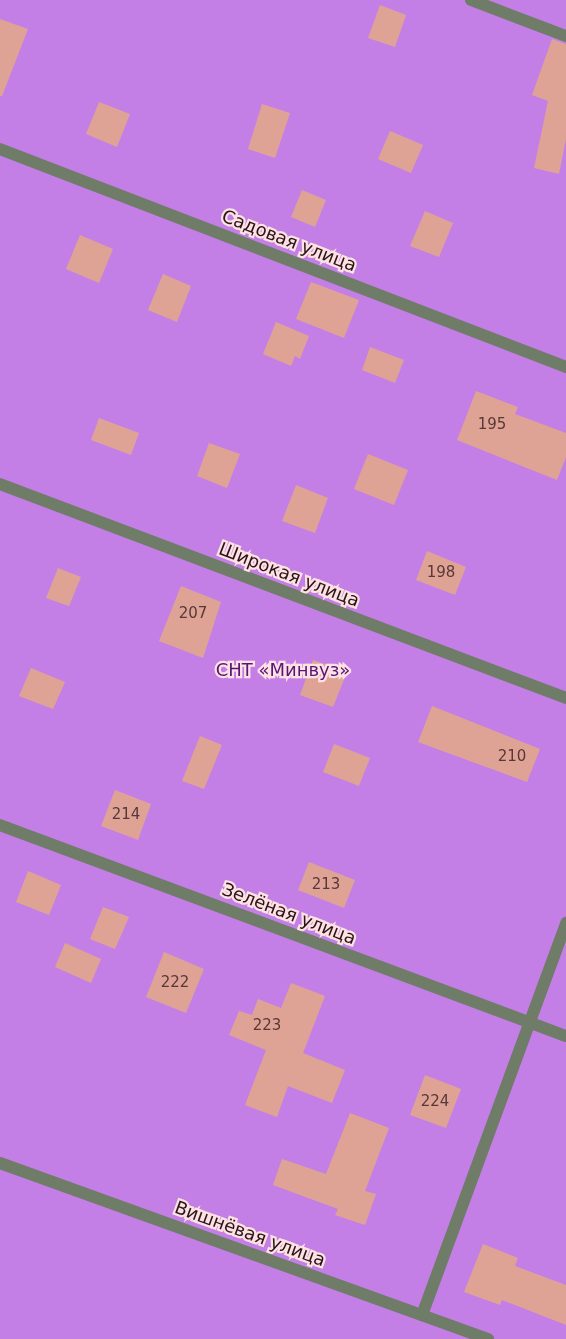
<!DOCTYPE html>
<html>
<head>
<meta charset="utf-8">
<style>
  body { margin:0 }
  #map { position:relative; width:566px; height:1339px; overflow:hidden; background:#f6b6bb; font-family:"DejaVu Sans",sans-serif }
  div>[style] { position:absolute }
  .green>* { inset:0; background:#c37fe6 }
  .building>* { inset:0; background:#dfa396 }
  .minor>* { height:12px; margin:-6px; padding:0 6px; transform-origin:6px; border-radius:6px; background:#6f7c68 }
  span { translate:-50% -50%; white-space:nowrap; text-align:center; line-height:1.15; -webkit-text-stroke:4.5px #fde2e4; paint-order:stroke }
  .number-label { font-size:15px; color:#583837 }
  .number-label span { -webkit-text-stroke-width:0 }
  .street-label { font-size:18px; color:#2b1417 }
  .park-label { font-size:18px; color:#591676 }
</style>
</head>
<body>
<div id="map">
  <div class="green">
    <i style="clip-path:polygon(0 0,566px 0,566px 1339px,0 1339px)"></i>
  </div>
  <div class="building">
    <i style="clip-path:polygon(380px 5px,406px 15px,395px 47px,368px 38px)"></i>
    <i style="clip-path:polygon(0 19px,28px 29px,2px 96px,0 96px)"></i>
    <i style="clip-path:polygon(552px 39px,566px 44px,566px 139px,559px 174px,534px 168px,548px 101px,532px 95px)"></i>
    <i style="clip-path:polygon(99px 102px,130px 114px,117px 147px,86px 134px)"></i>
    <i style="clip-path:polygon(262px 104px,290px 113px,275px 158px,248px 149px)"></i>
    <i style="clip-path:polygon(390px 131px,423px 145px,411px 173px,378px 159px)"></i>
    <i style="clip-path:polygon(302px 190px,326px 200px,315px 227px,291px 217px)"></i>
    <i style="clip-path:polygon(425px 211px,453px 223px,439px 257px,410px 246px)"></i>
    <i style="clip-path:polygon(80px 235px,113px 249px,99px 283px,66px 269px)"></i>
    <i style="clip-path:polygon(163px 274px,191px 286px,177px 322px,148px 310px)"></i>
    <i style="clip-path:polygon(311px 282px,359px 300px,344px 338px,296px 319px)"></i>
    <i style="clip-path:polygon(276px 322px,309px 336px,300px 359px,295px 356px,291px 366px,263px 354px)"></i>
    <i style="clip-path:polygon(370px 347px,404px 360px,395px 383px,362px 370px)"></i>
    <i style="clip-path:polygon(476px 391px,518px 407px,515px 414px,566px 433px,566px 457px,557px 480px,457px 440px)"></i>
    <i style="clip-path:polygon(99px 418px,139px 433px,131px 455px,91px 440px)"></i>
    <i style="clip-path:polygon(209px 443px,240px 454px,227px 488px,197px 476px)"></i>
    <i style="clip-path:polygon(368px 454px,408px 470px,394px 505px,354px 489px)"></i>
    <i style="clip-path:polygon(296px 485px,328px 498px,315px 533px,282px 521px)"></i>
    <i style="clip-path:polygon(427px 551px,466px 567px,455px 595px,416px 580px)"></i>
    <i style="clip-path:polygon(58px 568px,81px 577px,69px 606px,46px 598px)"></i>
    <i style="clip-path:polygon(181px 586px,221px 602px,203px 658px,159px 641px)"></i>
    <i style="clip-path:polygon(313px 660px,347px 672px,333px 707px,300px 695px)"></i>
    <i style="clip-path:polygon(31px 668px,65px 682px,53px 709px,19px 696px)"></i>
    <i style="clip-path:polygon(432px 706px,540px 749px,527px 782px,418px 742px)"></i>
    <i style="clip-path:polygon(200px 736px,222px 745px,204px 789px,182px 781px)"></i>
    <i style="clip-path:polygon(334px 744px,370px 758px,359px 786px,323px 772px)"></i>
    <i style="clip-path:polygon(115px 790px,151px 804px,138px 840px,101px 826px)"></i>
    <i style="clip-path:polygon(309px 862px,355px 880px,344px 908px,298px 890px)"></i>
    <i style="clip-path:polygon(28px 871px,61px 885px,49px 915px,16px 902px)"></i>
    <i style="clip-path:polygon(103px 907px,129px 917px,115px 949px,90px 939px)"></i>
    <i style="clip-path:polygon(65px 943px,101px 959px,91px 983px,55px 967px)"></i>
    <i style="clip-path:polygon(164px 952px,204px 969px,186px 1013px,146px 997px)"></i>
    <i style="clip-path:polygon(291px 983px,325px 996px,303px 1053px,345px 1070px,332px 1103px,288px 1086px,277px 1117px,245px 1105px,266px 1050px,229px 1035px,239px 1011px,252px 1015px,258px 999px,281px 1008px)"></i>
    <i style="clip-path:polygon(425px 1075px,461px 1089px,446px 1128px,410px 1115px)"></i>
    <i style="clip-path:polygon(350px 1113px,389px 1128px,365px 1191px,376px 1194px,365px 1225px,335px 1215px,338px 1209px,273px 1185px,282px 1159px,326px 1174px)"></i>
    <i style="clip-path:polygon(483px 1244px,518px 1258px,515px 1266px,566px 1285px,566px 1325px,502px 1300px,500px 1305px,464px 1292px)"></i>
  </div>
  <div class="minor">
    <i style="left:471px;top:0;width:102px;rotate:20.8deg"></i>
    <i style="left:0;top:149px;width:607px;rotate:21.06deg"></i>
    <i style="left:0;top:484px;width:605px;rotate:20.71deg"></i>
    <i style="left:0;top:825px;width:604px;rotate:20.45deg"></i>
    <i style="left:0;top:1163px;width:519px;rotate:19.83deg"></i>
    <i style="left:422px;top:1315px;width:418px;rotate:-69.8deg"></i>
  </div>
  <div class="number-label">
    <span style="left:492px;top:425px">195</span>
    <span style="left:441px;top:573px">198</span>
    <span style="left:193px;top:614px">207</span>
    <span style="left:512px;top:757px">210</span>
    <span style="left:126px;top:815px">214</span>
    <span style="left:326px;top:885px">213</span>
    <span style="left:175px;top:983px">222</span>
    <span style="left:267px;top:1026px">223</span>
    <span style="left:435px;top:1102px">224</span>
  </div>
  <div class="street-label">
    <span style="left:289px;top:241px;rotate:21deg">Садовая улица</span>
    <span style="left:289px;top:575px;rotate:21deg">Широкая улица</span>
    <span style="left:289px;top:914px;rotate:21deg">Зелёная улица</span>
    <span style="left:250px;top:1234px;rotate:20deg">Вишнёвая улица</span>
  </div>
  <div class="park-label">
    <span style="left:283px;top:670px">СНТ «Минвуз»</span>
  </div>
</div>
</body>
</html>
